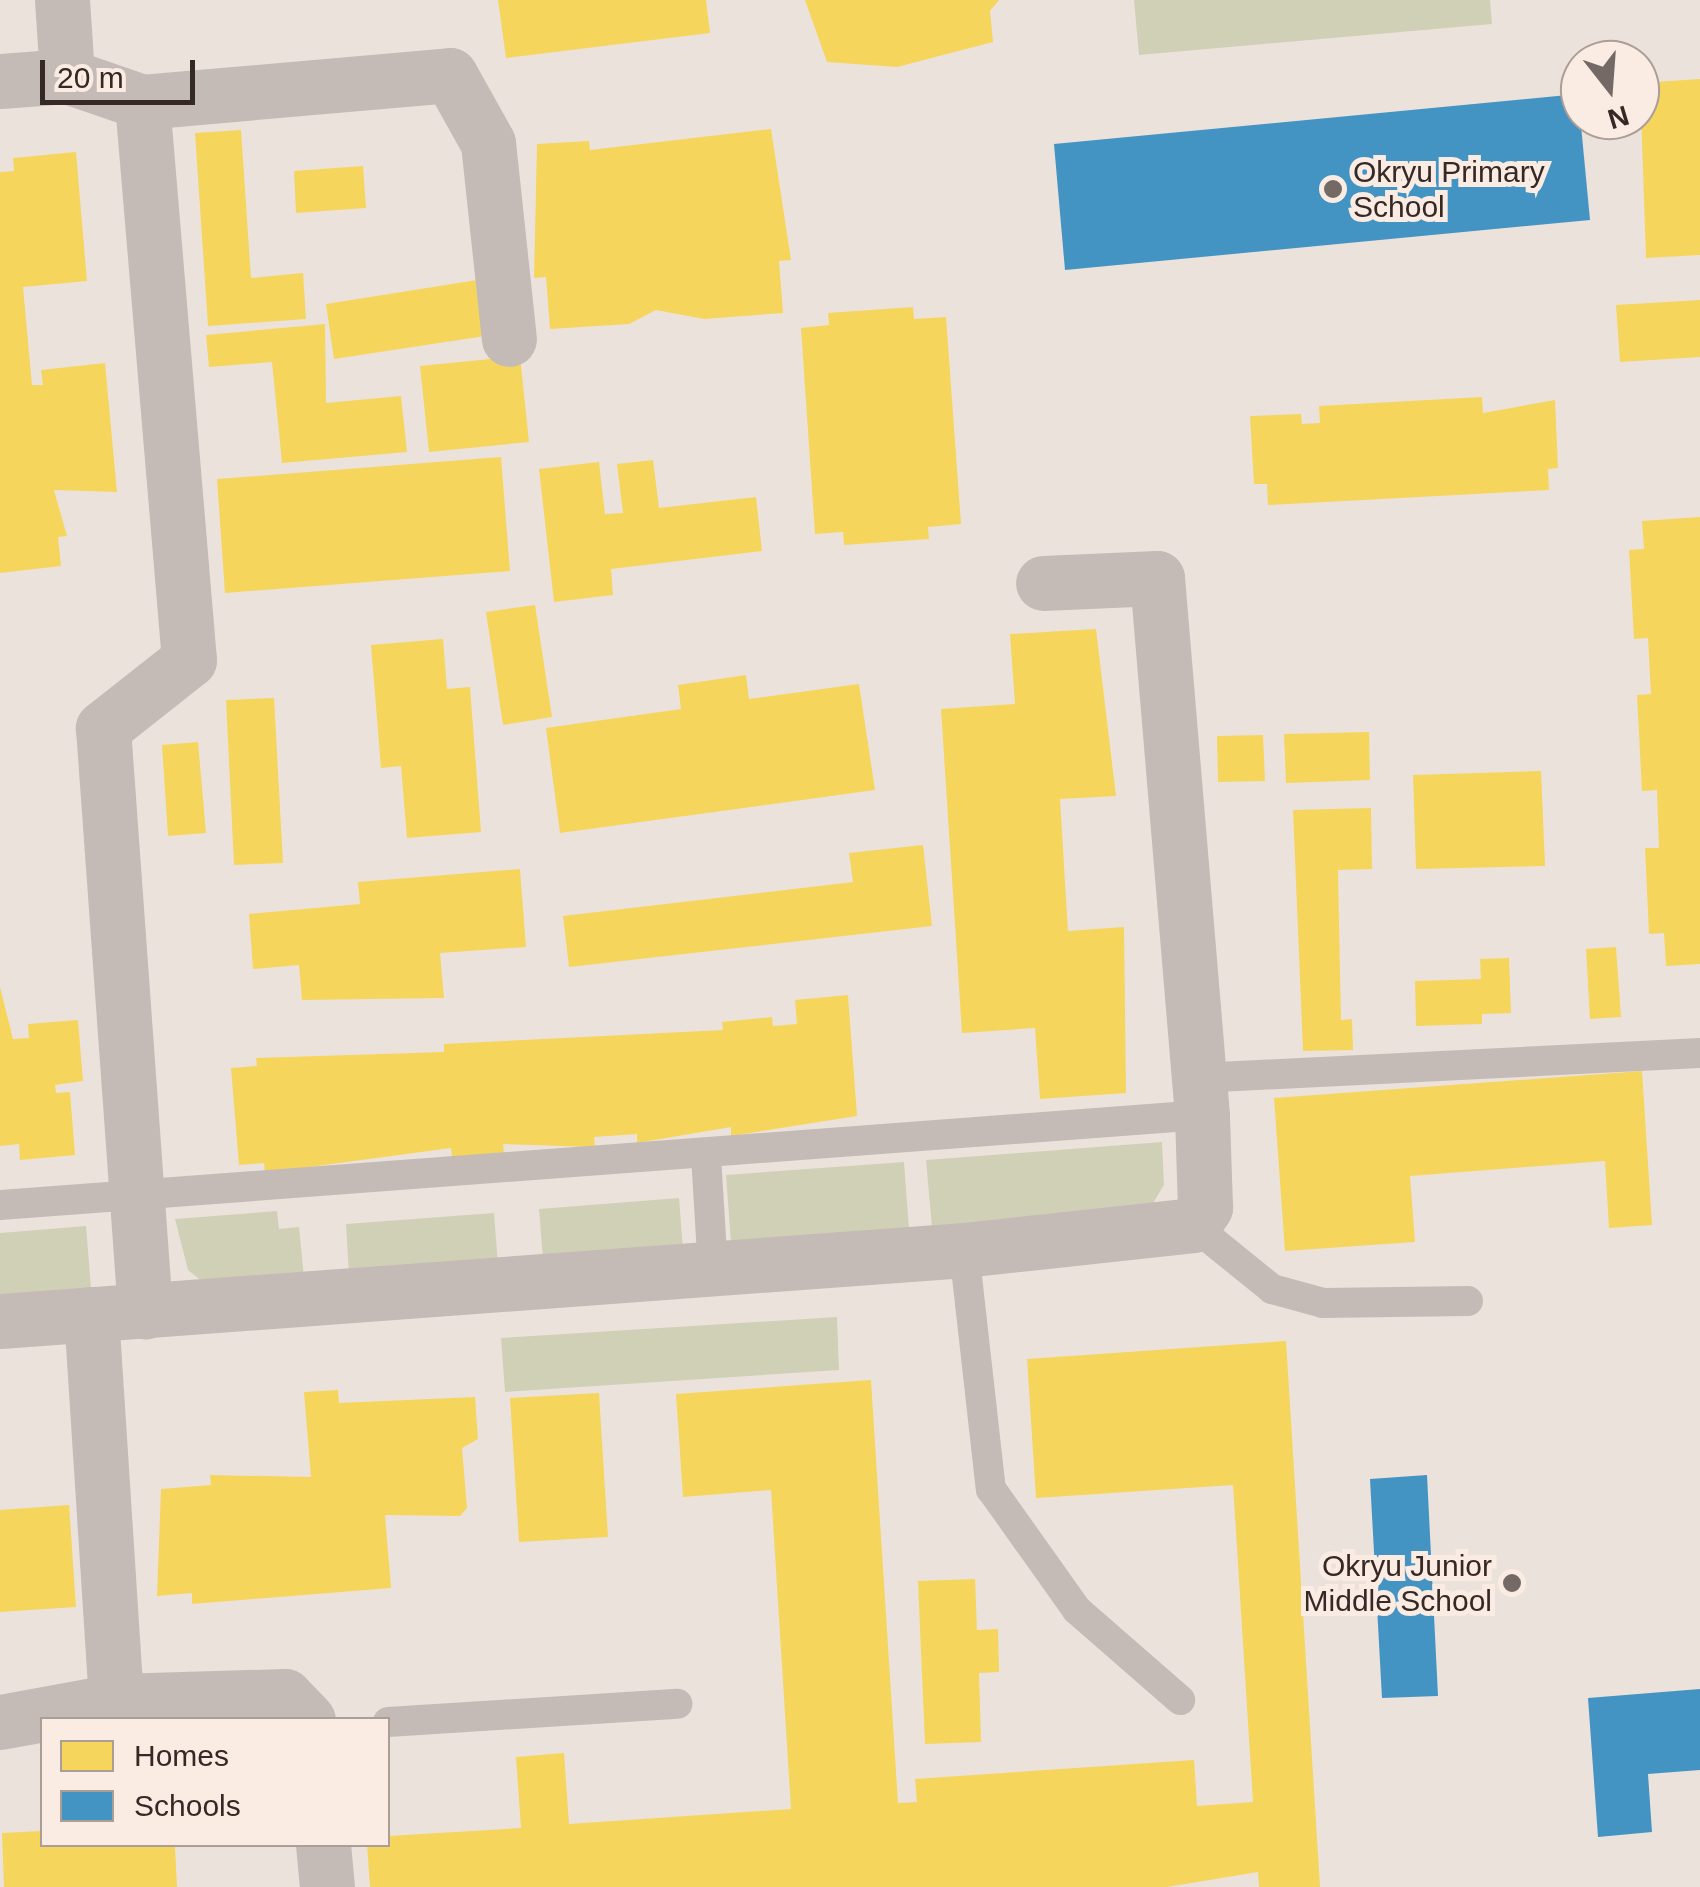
<!DOCTYPE html>
<html>
<head>
<meta charset="utf-8">
<style>
  body { margin:0 }
  #map { position:relative; width:1700px; height:1887px; overflow:hidden; background:#ece2dc; font-family:Arial,sans-serif }
  div>[style] { position:absolute }
  .green>* { inset:0; background:#d0d0b6 }
  .homes>* { inset:0; background:#f6d55c }
  .schools>* { inset:0; background:#4393c3 }
  .service>* { height:30px; margin:-15px; padding:0 15px; transform-origin:15px; border-radius:15px; background:#c5bbb6 }
  .minor>* { height:55px; margin:-27.5px; padding:0 27.5px; transform-origin:27.5px; border-radius:27.5px; background:#c5bbb6 }
  .dots>* { width:28px; height:28px; translate:-50% -50%; box-sizing:border-box; border:5px solid #faece3; border-radius:50% }
  span { translate:-50% -50%; white-space:nowrap; text-align:center; line-height:1.15; -webkit-text-stroke:10px #faece3; paint-order:stroke }
  .poi-label { font-size:30px; color:#352825 }
  .left { translate:0 -50%; text-align:left }
  .right { translate:-100% -50%; text-align:right }
  .legend { position:absolute; left:40px; top:1717px; width:350px; height:130px; box-sizing:border-box; background:#faece3; border:2px solid #ab9e97; margin:0; padding:12px 18px; list-style:none; font-size:30px; color:#352825 }
  .legend li { display:flex; align-items:center; gap:20px; height:50px }
  .legend b { width:50px; border:2px solid #ab9e97 }
  .north { position:absolute; left:1560px; top:40px; width:100px; height:100px; box-sizing:border-box; background:#faece3; border:2px solid #ab9e97; border-radius:50%; rotate:163deg; font-size:28px; font-weight:700; line-height:40px; text-align:center; color:#352825 }
  .north::after { content:''; display:block; margin:auto; width:35px; height:45px; background:#756965; clip-path:polygon(50% 0,100% 100%,50% 72%,0 100%) }
  .scale { position:absolute; left:40px; top:60px; width:155px; height:45px; box-sizing:border-box; border:5px solid #352825; border-top:0; padding-left:12px; font-size:30px; line-height:35px; white-space:nowrap; color:#352825; -webkit-text-stroke:8px #faece3; paint-order:stroke }
</style>
</head>
<body>
<div id="map">
  <div class="green">
    <i style="clip-path:polygon(1134px 0,1490px 0,1492px 24px,1139px 55px)"></i>
    <i style="clip-path:polygon(1162px 1142px,1164px 1185px,1152px 1205px,932px 1228px,926px 1160px)"></i>
    <i style="clip-path:polygon(904px 1162px,909px 1229px,731px 1243px,726px 1175px)"></i>
    <i style="clip-path:polygon(679px 1198px,683px 1249px,543px 1260px,539px 1209px)"></i>
    <i style="clip-path:polygon(277px 1211px,279px 1229px,299px 1227px,304px 1278px,199px 1279px,188px 1270px,175px 1219px)"></i>
    <i style="clip-path:polygon(494px 1213px,498px 1264px,349px 1275px,346px 1224px)"></i>
    <i style="clip-path:polygon(86px 1226px,92px 1300px,0 1307px,0 1233px)"></i>
    <i style="clip-path:polygon(837px 1317px,839px 1370px,505px 1392px,501px 1338px)"></i>
  </div>
  <div class="homes">
    <i style="clip-path:polygon(498px 0,706px 0,710px 33px,506px 58px)"></i>
    <i style="clip-path:polygon(805px 0,999px 0,990px 11px,993px 42px,897px 67px,827px 62px)"></i>
    <i style="clip-path:polygon(1700px 79px,1700px 255px,1646px 258px,1640px 83px)"></i>
    <i style="clip-path:polygon(771px 129px,791px 260px,779px 261px,783px 313px,704px 319px,656px 310px,629px 324px,550px 329px,546px 277px,534px 278px,537px 144px,589px 141px,590px 150px)"></i>
    <i style="clip-path:polygon(241px 130px,251px 278px,303px 273px,306px 319px,208px 326px,195px 133px)"></i>
    <i style="clip-path:polygon(76px 152px,87px 281px,23px 287px,32px 385px,43px 385px,41px 370px,105px 363px,117px 492px,54px 490px,67px 536px,58px 537px,61px 566px,0 573px,0 172px,14px 171px,13px 158px)"></i>
    <i style="clip-path:polygon(363px 166px,366px 208px,296px 213px,294px 171px)"></i>
    <i style="clip-path:polygon(477px 280px,485px 336px,334px 359px,326px 304px)"></i>
    <i style="clip-path:polygon(1700px 300px,1700px 357px,1620px 362px,1616px 305px)"></i>
    <i style="clip-path:polygon(913px 307px,914px 319px,946px 317px,961px 524px,928px 527px,929px 539px,844px 545px,843px 532px,815px 534px,801px 328px,829px 325px,828px 313px)"></i>
    <i style="clip-path:polygon(325px 324px,326px 403px,401px 396px,407px 452px,282px 463px,272px 362px,209px 367px,206px 335px)"></i>
    <i style="clip-path:polygon(520px 356px,529px 442px,429px 452px,420px 366px)"></i>
    <i style="clip-path:polygon(1482px 397px,1483px 413px,1555px 400px,1558px 468px,1548px 469px,1549px 490px,1268px 505px,1267px 484px,1254px 484px,1250px 416px,1301px 414px,1302px 424px,1320px 423px,1319px 406px)"></i>
    <i style="clip-path:polygon(501px 457px,510px 571px,225px 593px,217px 479px)"></i>
    <i style="clip-path:polygon(653px 460px,659px 508px,756px 497px,762px 551px,611px 569px,613px 595px,554px 602px,539px 469px,599px 462px,605px 514px,623px 513px,617px 464px)"></i>
    <i style="clip-path:polygon(1700px 517px,1700px 964px,1666px 966px,1664px 933px,1649px 934px,1645px 848px,1659px 848px,1657px 790px,1642px 791px,1637px 695px,1651px 694px,1648px 638px,1634px 639px,1629px 550px,1644px 549px,1642px 521px)"></i>
    <i style="clip-path:polygon(535px 605px,552px 717px,503px 725px,486px 612px)"></i>
    <i style="clip-path:polygon(1096px 629px,1116px 796px,1060px 799px,1068px 931px,1124px 927px,1126px 1093px,1040px 1099px,1035px 1028px,962px 1033px,941px 709px,1015px 704px,1010px 634px)"></i>
    <i style="clip-path:polygon(443px 639px,447px 689px,470px 687px,481px 832px,407px 838px,401px 766px,381px 768px,371px 645px)"></i>
    <i style="clip-path:polygon(746px 675px,749px 699px,859px 684px,875px 790px,560px 833px,546px 728px,681px 709px,678px 685px)"></i>
    <i style="clip-path:polygon(274px 698px,283px 863px,234px 865px,226px 700px)"></i>
    <i style="clip-path:polygon(1369px 732px,1370px 780px,1286px 783px,1284px 734px)"></i>
    <i style="clip-path:polygon(1263px 735px,1265px 781px,1218px 782px,1217px 736px)"></i>
    <i style="clip-path:polygon(198px 742px,206px 833px,168px 836px,162px 745px)"></i>
    <i style="clip-path:polygon(1541px 771px,1545px 866px,1416px 869px,1413px 775px)"></i>
    <i style="clip-path:polygon(1371px 808px,1372px 869px,1338px 870px,1341px 1020px,1352px 1019px,1353px 1050px,1303px 1051px,1293px 810px)"></i>
    <i style="clip-path:polygon(923px 845px,932px 926px,569px 967px,563px 916px,853px 882px,849px 853px)"></i>
    <i style="clip-path:polygon(520px 869px,526px 947px,440px 953px,444px 998px,302px 1000px,299px 965px,253px 969px,249px 914px,360px 904px,358px 882px)"></i>
    <i style="clip-path:polygon(1616px 947px,1621px 1017px,1590px 1019px,1586px 949px)"></i>
    <i style="clip-path:polygon(1509px 958px,1511px 1013px,1482px 1014px,1482px 1024px,1416px 1026px,1415px 981px,1481px 979px,1480px 959px)"></i>
    <i style="clip-path:polygon(0 987px,13px 1039px,29px 1038px,28px 1024px,78px 1020px,83px 1081px,55px 1085px,56px 1093px,70px 1092px,75px 1155px,20px 1160px,19px 1144px,0 1146px)"></i>
    <i style="clip-path:polygon(848px 995px,857px 1116px,731px 1136px,731px 1127px,637px 1143px,637px 1134px,594px 1137px,595px 1147px,503px 1144px,504px 1154px,452px 1157px,451px 1148px,265px 1173px,264px 1163px,239px 1165px,231px 1068px,257px 1066px,256px 1058px,444px 1052px,444px 1044px,723px 1030px,722px 1022px,772px 1017px,773px 1026px,797px 1024px,795px 1000px)"></i>
    <i style="clip-path:polygon(1642px 1071px,1652px 1225px,1609px 1228px,1605px 1161px,1410px 1176px,1415px 1242px,1285px 1251px,1274px 1098px)"></i>
    <i style="clip-path:polygon(1286px 1341px,1320px 1887px,1259px 1887px,1258px 1872px,1167px 1887px,370px 1887px,367px 1844px,388px 1844px,388px 1836px,521px 1828px,516px 1757px,564px 1753px,569px 1824px,791px 1809px,771px 1490px,683px 1497px,676px 1394px,871px 1380px,898px 1803px,917px 1802px,915px 1779px,1194px 1760px,1197px 1806px,1253px 1802px,1233px 1485px,1036px 1498px,1027px 1359px)"></i>
    <i style="clip-path:polygon(338px 1390px,339px 1403px,475px 1397px,478px 1439px,462px 1448px,467px 1508px,460px 1516px,385px 1515px,391px 1588px,192px 1604px,192px 1593px,157px 1596px,161px 1489px,211px 1485px,210px 1475px,311px 1477px,304px 1392px)"></i>
    <i style="clip-path:polygon(599px 1393px,608px 1537px,519px 1542px,510px 1398px)"></i>
    <i style="clip-path:polygon(69px 1505px,76px 1607px,0 1612px,0 1510px)"></i>
    <i style="clip-path:polygon(975px 1579px,977px 1630px,998px 1629px,999px 1672px,979px 1673px,981px 1742px,925px 1744px,918px 1581px)"></i>
    <i style="clip-path:polygon(42px 1831px,42px 1844px,175px 1847px,177px 1887px,4px 1887px,2px 1833px)"></i>
  </div>
  <div class="schools">
    <i style="clip-path:polygon(1578px 94px,1590px 220px,1065px 270px,1054px 144px)"></i>
    <i style="clip-path:polygon(1427px 1475px,1438px 1696px,1382px 1698px,1370px 1479px)"></i>
    <i style="clip-path:polygon(1700px 1689px,1700px 1770px,1648px 1774px,1652px 1832px,1598px 1837px,1588px 1698px)"></i>
  </div>
  <div class="service">
    <i style="left:1199px;top:1078px;width:502px;rotate:-2.86deg"></i>
    <i style="left:706px;top:1156px;width:114px;rotate:86.5deg"></i>
    <i style="left:0;top:1205px;width:1205px;rotate:-4.28deg"></i>
    <i style="left:1193px;top:1225px;width:102px;rotate:39deg"></i>
    <i style="left:1272px;top:1289px;width:53px;rotate:15.4deg"></i>
    <i style="left:1323px;top:1303px;width:145px;rotate:-0.8deg"></i>
    <i style="left:964px;top:1250px;width:241px;rotate:83.6deg"></i>
    <i style="left:991px;top:1489px;width:148px;rotate:54.6deg"></i>
    <i style="left:1077px;top:1610px;width:137px;rotate:41.1deg"></i>
    <i style="left:388px;top:1722px;width:290px;rotate:-3.6deg"></i>
  </div>
  <div class="minor">
    <i style="left:62px;top:0;width:76px;rotate:86.2deg"></i>
    <i style="left:67px;top:76px;width:79px;rotate:19.1deg"></i>
    <i style="left:142px;top:102px;width:560px;rotate:85.19deg"></i>
    <i style="left:189px;top:660px;width:110px;rotate:141.7deg"></i>
    <i style="left:103px;top:728px;width:585px;rotate:85.88deg"></i>
    <i style="left:0;top:81px;width:67px;rotate:-4.3deg"></i>
    <i style="left:142px;top:102px;width:309px;rotate:-5deg"></i>
    <i style="left:450px;top:75px;width:78px;rotate:60.8deg"></i>
    <i style="left:488px;top:143px;width:197px;rotate:83.9deg"></i>
    <i style="left:91px;top:1314px;width:388px;rotate:86.3deg"></i>
    <i style="left:116px;top:1701px;width:169px;rotate:-1.7deg"></i>
    <i style="left:285px;top:1696px;width:33px;rotate:46deg"></i>
    <i style="left:0;top:1321px;width:967px;rotate:-4.21deg"></i>
    <i style="left:964px;top:1250px;width:230px;rotate:-6.2deg"></i>
    <i style="left:1193px;top:1225px;width:22px;rotate:-56deg"></i>
    <i style="left:1205px;top:1207px;width:92px;rotate:-91.9deg"></i>
    <i style="left:1202px;top:1115px;width:539px;rotate:-94.79deg"></i>
    <i style="left:1157px;top:578px;width:114px;rotate:177.5deg"></i>
    <i style="left:0;top:1722px;width:118px;rotate:-10.3deg"></i>
    <i style="left:323px;top:1844px;width:43px;rotate:84.7deg"></i>
  </div>
  <div class="dots">
    <i style="left:1333px;top:189px;background:#756965"></i>
    <i style="left:1512px;top:1583px;background:#756965"></i>
  </div>
  <div class="poi-label">
    <span class="left" style="left:1353px;top:189px">Okryu Primary<br>School</span>
    <span class="right" style="left:1492px;top:1583px">Okryu Junior<br>Middle School</span>
  </div>
  <ul class="legend">
  <li><b style="height:28px;background:#f6d55c"></b>Homes</li>
  <li><b style="height:28px;background:#4393c3"></b>Schools</li>
  </ul>
  <div class="north">N</div>
  <div class="scale">20 m</div>
</div>
</body>
</html>
